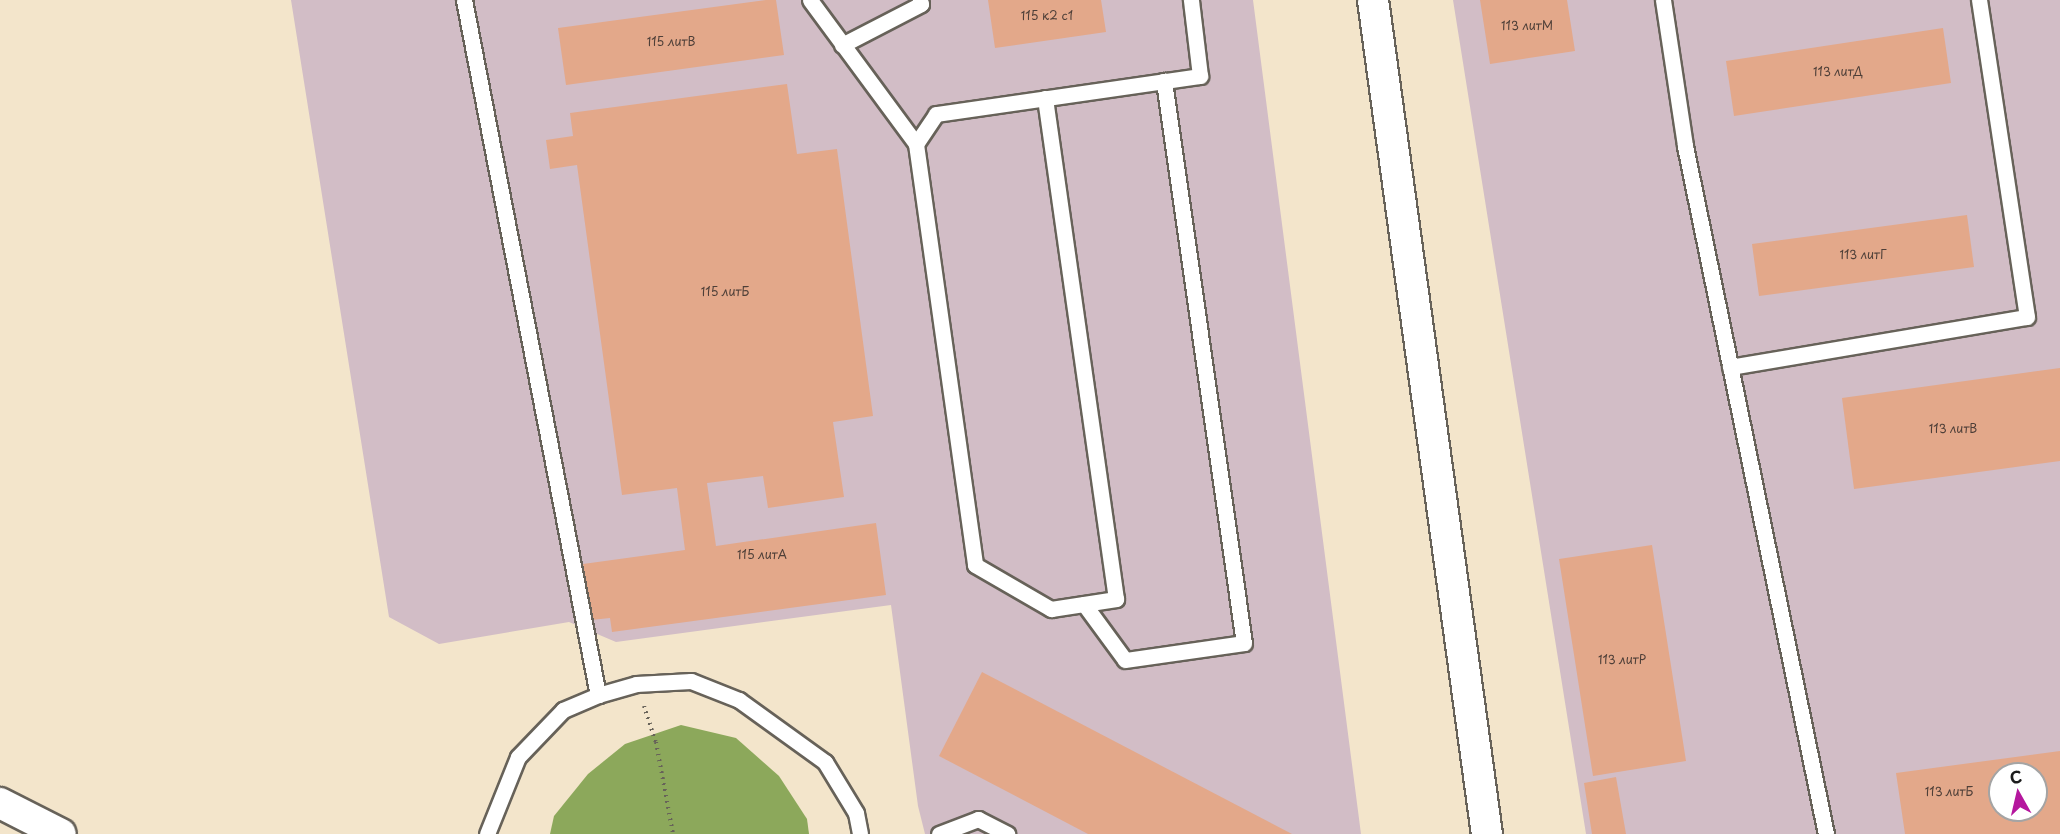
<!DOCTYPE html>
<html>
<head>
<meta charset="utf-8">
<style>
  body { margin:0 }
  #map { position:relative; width:2060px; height:834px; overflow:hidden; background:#f3e5cb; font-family:"Playpen Sans",sans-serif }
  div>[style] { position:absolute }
  .industrial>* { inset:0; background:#d2bdc6 }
  .forest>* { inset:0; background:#8ca85b }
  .building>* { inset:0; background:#e3a88a }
  .path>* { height:4px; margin-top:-2px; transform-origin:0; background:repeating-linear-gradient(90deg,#676259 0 1.5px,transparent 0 6px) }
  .roads { filter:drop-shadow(2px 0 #676259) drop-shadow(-2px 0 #676259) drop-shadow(0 2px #676259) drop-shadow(0 -2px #676259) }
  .lane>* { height:15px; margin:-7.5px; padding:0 7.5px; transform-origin:7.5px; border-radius:7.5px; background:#fff }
  .street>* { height:30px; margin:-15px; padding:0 15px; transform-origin:15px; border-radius:15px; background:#fff }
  span { translate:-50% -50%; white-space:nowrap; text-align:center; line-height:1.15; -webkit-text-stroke:5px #fff; paint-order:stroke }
  .number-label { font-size:12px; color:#4e3f38 }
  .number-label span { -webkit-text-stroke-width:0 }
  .north { position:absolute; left:1988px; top:762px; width:60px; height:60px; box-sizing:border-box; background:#fff; border:2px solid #a4a4a4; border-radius:50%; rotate:352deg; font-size:16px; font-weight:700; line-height:24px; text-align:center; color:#1c1c1c }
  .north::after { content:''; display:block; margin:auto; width:21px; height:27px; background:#b5179e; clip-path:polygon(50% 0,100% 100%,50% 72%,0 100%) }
</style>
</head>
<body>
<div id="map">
  <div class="industrial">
    <i style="clip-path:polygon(291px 0,1253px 0,1361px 834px,925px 834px,918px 806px,891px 605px,616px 642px,569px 622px,439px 644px,389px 617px)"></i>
    <i style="clip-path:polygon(evenodd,1453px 0,2060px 0,2060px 834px,1586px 834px,1453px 0,2000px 774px,2036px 774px,2036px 810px,2000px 810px,2000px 774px)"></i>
  </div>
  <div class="forest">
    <i style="clip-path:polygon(681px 725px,736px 738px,779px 776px,807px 819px,809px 834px,550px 834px,554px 816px,588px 774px,625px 744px)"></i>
  </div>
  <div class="building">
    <i style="clip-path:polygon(766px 0,776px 0,784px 55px,566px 85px,558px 28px)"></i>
    <i style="clip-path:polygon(988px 0,1101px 0,1106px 32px,995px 48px)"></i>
    <i style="clip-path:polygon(1480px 0,1567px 0,1575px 51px,1490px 64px)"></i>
    <i style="clip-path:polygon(1943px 28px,1951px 83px,1734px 116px,1726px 61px)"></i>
    <i style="clip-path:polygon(787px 84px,797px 154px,837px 149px,873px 416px,833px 422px,844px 497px,768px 508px,763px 476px,707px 483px,716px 546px,876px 523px,886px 595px,612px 632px,610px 618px,591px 620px,583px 564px,685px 550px,677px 488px,622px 495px,577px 165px,550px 169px,546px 140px,573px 136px,570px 113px)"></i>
    <i style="clip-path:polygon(1967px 215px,1974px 267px,1759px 296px,1752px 244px)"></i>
    <i style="clip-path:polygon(2060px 368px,2060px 461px,1854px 489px,1842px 398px)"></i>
    <i style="clip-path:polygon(1652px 545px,1686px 761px,1593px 776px,1559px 559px)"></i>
    <i style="clip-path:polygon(982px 672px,1292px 834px,1088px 834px,939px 756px)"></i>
    <i style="clip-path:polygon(evenodd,2060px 751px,2060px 834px,1905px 834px,1896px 773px,2060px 751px,2000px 774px,2036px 774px,2036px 810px,2000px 810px,2000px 774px)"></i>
    <i style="clip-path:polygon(1616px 777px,1626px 834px,1592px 834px,1584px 783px)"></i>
  </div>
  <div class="path">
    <i style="left:644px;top:706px;width:38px;rotate:72deg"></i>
    <i style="left:656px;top:742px;width:94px;rotate:79.5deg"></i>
  </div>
  <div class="roads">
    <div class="lane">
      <i style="left:464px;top:0;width:708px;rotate:79.09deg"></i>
      <i style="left:810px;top:0;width:179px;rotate:53.6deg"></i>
      <i style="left:916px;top:144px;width:425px;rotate:82deg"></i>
      <i style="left:975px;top:565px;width:88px;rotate:30.1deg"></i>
      <i style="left:1051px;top:609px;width:66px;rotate:-8.7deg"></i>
      <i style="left:1116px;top:599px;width:506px;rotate:-98.07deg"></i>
      <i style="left:1663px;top:0;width:148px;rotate:81.4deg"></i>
      <i style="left:1685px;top:146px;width:702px;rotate:78.42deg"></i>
      <i style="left:842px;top:45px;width:89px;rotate:-27.4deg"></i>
      <i style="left:921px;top:4px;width:4px;rotate:-104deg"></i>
      <i style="left:916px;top:144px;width:36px;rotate:-56deg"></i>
      <i style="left:936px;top:114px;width:267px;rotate:-8.2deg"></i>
      <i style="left:1200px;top:76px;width:77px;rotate:-96.8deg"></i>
      <i style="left:1730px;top:367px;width:301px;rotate:-9.6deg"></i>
      <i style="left:2027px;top:317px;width:321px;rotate:-98.6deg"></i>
      <i style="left:1084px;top:604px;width:69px;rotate:53.8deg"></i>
      <i style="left:1125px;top:660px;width:120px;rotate:-8.1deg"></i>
      <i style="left:1244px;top:643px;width:568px;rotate:-98.1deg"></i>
      <i style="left:487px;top:834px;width:83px;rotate:-68.1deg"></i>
      <i style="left:518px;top:757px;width:65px;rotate:-46.2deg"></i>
      <i style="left:563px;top:710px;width:38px;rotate:-23deg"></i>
      <i style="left:598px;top:695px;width:40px;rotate:-16deg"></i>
      <i style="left:636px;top:684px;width:55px;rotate:-3.1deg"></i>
      <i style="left:691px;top:681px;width:52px;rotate:21.6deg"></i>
      <i style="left:739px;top:700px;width:106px;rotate:35.8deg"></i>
      <i style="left:825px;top:762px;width:60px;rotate:58.7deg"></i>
      <i style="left:856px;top:813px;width:21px;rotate:79deg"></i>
      <i style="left:939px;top:834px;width:42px;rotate:-21deg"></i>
      <i style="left:978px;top:819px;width:33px;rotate:27deg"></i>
    </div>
    <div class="street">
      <i style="left:1373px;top:0;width:842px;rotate:82.22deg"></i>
      <i style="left:0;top:803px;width:68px;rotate:26.9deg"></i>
    </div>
  </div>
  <div class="number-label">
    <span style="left:1047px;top:16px">115 к2 с1</span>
    <span style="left:1527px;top:26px">113 литМ</span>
    <span style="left:671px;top:42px">115 литВ</span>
    <span style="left:1838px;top:72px">113 литД</span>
    <span style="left:1863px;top:255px">113 литГ</span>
    <span style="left:725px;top:292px">115 литБ</span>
    <span style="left:1953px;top:429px">113 литВ</span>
    <span style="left:762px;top:555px">115 литА</span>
    <span style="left:1622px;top:660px">113 литР</span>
    <span style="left:1949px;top:792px">113 литБ</span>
  </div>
  <div class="north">С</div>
</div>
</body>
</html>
